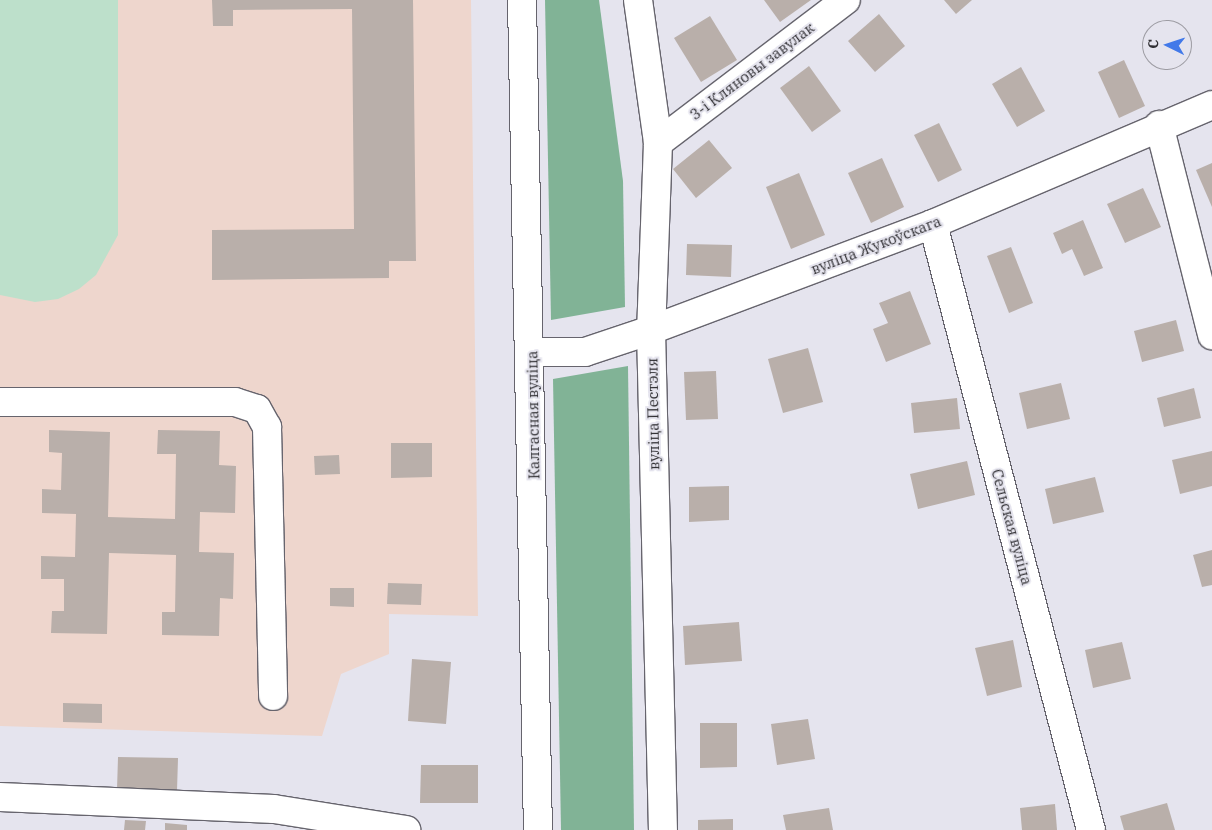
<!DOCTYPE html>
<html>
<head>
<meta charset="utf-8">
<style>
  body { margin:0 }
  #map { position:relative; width:1212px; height:830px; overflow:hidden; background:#e5e4ee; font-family:"IBM Plex Serif",serif }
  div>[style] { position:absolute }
  .education>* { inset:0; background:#eed6cd }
  .green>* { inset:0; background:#bde0cb }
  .forest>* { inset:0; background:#81b396 }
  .building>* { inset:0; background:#b9afaa }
  .roads { filter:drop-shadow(1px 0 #66646d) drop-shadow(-1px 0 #66646d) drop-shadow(0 1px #66646d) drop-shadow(0 -1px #66646d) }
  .minor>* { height:28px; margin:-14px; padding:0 14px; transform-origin:14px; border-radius:14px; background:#fff }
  span { translate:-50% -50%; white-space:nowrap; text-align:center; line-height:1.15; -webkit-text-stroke:4px #e5e4ee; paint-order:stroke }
  .street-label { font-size:15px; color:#302f33 }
  .north { position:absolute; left:1142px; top:20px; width:50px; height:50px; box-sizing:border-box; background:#e5e4ee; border:1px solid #9d9ca3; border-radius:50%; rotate:274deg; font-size:14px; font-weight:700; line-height:20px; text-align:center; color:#302f33 }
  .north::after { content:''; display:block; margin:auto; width:18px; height:22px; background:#4279e9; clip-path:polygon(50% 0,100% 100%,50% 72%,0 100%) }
</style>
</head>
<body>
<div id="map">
  <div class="education">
    <i style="clip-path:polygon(0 0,471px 0,478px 616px,389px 614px,389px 654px,341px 674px,322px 736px,0 726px)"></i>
  </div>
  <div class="green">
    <i style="clip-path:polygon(0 0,118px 0,118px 235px,96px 275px,79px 289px,58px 299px,35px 302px,0 295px)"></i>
  </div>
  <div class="forest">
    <i style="clip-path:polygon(545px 0,599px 0,623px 181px,625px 307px,551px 320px)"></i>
    <i style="clip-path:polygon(628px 366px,634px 830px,561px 830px,553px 379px)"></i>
  </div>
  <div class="building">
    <i style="clip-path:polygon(212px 0,413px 0,416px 261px,389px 261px,389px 278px,212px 280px,212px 230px,354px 229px,352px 9px,233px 10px,233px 26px,213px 26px)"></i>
    <i style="clip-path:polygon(764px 0,811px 0,780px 22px)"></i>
    <i style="clip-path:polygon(944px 0,972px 0,956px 14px)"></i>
    <i style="clip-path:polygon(879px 14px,905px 46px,875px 72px,848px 41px)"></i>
    <i style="clip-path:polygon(710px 16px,737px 60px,701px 82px,674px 38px)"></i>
    <i style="clip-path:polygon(1124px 60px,1145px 106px,1119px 118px,1098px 72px)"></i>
    <i style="clip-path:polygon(809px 66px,841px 111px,812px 132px,780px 88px)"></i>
    <i style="clip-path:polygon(1021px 67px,1045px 111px,1017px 127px,992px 84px)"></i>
    <i style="clip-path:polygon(939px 123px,962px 170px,938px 182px,914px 135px)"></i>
    <i style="clip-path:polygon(709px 140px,732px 168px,696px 198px,673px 169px)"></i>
    <i style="clip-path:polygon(882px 158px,904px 207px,871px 223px,848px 173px)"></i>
    <i style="clip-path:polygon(1212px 163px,1212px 207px,1196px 170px)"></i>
    <i style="clip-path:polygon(799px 173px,825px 235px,791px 249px,766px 187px)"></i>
    <i style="clip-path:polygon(1143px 188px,1161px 227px,1125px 243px,1107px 204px)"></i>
    <i style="clip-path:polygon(1083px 220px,1103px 268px,1084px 276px,1072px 249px,1062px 254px,1053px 233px)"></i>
    <i style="clip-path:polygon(687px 244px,732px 245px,731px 277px,686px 275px)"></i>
    <i style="clip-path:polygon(1011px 247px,1033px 303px,1009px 313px,987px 256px)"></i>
    <i style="clip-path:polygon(910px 291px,931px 344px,886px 362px,873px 329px,888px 323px,879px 303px)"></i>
    <i style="clip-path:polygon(1176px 320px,1184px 351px,1142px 362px,1134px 331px)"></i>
    <i style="clip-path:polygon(808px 348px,823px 402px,783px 413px,768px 359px)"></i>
    <i style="clip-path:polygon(716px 371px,718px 419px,686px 420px,684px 372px)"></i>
    <i style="clip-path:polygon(1061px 383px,1070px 419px,1027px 429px,1019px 393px)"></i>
    <i style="clip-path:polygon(1194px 388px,1201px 418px,1164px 427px,1157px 398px)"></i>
    <i style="clip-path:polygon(957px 398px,960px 429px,914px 433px,911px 403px)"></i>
    <i style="clip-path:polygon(49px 430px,110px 432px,108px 517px,175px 519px,176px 454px,157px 454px,158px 430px,220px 431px,219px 465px,236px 466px,235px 513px,200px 512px,199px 552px,234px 553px,233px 599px,220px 598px,219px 636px,162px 635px,162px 612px,175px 612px,176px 555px,109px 553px,107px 634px,51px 633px,52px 611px,64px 611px,64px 579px,41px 579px,41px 556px,75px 557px,76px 514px,42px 513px,42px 489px,61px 490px,62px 453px,49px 452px)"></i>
    <i style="clip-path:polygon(391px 443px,432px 443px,432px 477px,391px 478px)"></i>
    <i style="clip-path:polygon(1212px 451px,1212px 486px,1180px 494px,1172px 460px)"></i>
    <i style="clip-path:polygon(339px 455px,340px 474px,315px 475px,314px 456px)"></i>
    <i style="clip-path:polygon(967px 461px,975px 495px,918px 509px,910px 474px)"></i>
    <i style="clip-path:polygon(1095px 477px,1104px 512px,1053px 524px,1045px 489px)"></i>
    <i style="clip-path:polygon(729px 486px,729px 520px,689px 522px,689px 487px)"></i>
    <i style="clip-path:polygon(1212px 550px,1212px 585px,1202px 587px,1193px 555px)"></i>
    <i style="clip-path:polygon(388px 583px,422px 584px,421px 605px,387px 604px)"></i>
    <i style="clip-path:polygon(330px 588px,354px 588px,354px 607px,330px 606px)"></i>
    <i style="clip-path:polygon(739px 622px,742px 661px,685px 665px,683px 626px)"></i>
    <i style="clip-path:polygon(1013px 640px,1022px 687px,987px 696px,975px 648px)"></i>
    <i style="clip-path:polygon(1122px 642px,1131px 679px,1093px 688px,1085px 650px)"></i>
    <i style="clip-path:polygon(412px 659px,451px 662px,446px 724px,408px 721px)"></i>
    <i style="clip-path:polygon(63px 703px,102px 704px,102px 723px,63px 722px)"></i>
    <i style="clip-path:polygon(808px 719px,815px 759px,777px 765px,771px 724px)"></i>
    <i style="clip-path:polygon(700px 723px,737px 723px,737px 767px,700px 768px)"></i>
    <i style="clip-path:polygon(118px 757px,178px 758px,177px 791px,117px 790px)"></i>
    <i style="clip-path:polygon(421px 765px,478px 765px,478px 803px,420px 803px)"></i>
    <i style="clip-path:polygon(1167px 803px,1175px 830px,1124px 830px,1120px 816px)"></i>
    <i style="clip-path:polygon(1055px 804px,1057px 830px,1022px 830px,1020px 808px)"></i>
    <i style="clip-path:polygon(829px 808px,833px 830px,786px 830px,783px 815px)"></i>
    <i style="clip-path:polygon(733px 819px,733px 830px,698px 830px,698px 820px)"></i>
    <i style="clip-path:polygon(125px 820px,146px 821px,145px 830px,124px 830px)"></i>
    <i style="clip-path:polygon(165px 823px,187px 825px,187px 830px,165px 830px)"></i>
  </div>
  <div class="roads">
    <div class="minor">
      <i style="left:522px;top:0;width:830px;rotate:88.9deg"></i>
      <i style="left:638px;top:0;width:144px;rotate:82deg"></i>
      <i style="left:658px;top:143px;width:187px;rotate:92.1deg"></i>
      <i style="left:651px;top:330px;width:500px;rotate:88.63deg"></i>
      <i style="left:1159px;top:125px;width:217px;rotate:75.8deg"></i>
      <i style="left:658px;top:143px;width:236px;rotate:-37.3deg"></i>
      <i style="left:933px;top:224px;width:626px;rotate:75.39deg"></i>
      <i style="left:532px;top:352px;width:53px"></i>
      <i style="left:585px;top:352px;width:70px;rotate:-18.4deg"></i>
      <i style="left:651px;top:330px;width:301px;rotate:-20.6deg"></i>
      <i style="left:933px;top:224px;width:303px;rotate:-23.1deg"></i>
      <i style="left:0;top:402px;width:235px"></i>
      <i style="left:235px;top:402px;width:23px;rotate:18deg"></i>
      <i style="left:257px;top:409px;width:21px;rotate:61deg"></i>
      <i style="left:267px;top:427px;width:269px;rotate:88.7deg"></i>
      <i style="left:0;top:797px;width:274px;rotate:2.5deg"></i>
      <i style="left:274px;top:809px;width:134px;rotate:9deg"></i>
    </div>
  </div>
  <div class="street-label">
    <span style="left:752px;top:71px;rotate:-37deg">3-і Кляновы завулак</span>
    <span style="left:876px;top:245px;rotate:-21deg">вуліца Жукоўскага</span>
    <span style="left:653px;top:414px;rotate:-91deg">вуліца Пестэля</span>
    <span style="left:533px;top:415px;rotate:-91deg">Калгасная вуліца</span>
    <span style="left:1012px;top:527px;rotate:75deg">Сельская вуліца</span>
  </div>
  <div class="north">С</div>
</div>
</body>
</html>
